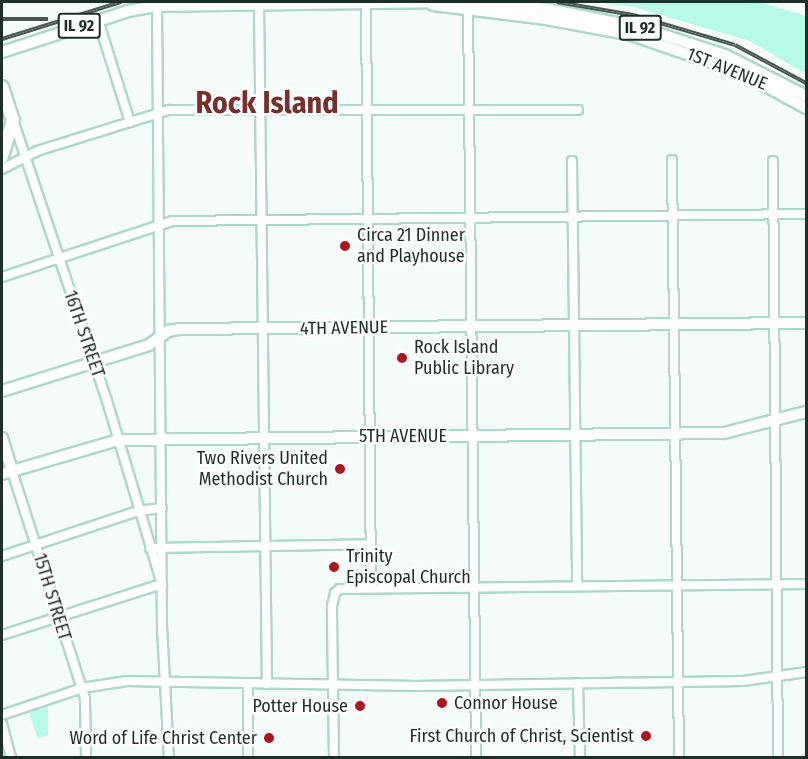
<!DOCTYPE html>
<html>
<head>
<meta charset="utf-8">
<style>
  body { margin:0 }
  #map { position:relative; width:808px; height:759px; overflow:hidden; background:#f5fdfb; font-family:"Fira Sans Condensed",sans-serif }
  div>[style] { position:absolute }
  .green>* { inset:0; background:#b7fae7 }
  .roads { filter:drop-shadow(2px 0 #afd8cc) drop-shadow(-2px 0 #afd8cc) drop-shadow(0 2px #afd8cc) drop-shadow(0 -2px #afd8cc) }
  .minor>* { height:8px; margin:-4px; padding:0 4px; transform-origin:4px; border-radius:4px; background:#fff }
  .major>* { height:10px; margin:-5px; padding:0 5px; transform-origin:5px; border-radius:5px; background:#fff }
  .highway>* { height:12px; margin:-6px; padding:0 6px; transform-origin:6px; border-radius:6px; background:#fff }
  .rail>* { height:4px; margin-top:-2px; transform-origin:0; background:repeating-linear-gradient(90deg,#fff 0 4.5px,#485752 0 9px); box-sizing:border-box; border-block:2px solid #485752 }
  .dots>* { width:16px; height:16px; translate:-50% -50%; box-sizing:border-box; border:3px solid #fff; border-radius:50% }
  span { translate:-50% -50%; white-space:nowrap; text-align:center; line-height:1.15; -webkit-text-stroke:5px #fff; paint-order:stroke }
  .shield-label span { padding:2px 4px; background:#fff; border:2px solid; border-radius:4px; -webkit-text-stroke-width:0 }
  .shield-label { font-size:16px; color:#1e2e29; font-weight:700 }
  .street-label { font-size:18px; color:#1e2e29 }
  .poi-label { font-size:18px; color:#1e2e29 }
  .left { translate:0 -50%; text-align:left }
  .right { translate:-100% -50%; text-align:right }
  .town-label { font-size:30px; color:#77302d; font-weight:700 }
  .frame { position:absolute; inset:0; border:3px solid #1e2e29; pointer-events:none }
</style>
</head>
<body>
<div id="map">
  <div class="green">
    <i style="clip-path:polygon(595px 2px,759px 2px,806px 16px,806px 74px,750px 41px,634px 7px)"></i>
    <i style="clip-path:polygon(48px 707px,48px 735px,38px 739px,29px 713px)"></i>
  </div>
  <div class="roads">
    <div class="minor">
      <i style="left:259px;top:3px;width:681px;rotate:89.33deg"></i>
      <i style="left:366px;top:3px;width:585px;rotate:89.51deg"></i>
      <i style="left:468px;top:5px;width:753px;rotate:89.39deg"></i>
      <i style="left:157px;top:6px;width:620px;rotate:89.54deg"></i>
      <i style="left:162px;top:626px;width:132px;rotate:87deg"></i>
      <i style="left:98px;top:20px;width:107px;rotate:72.6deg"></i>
      <i style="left:13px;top:120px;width:296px;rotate:71.5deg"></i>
      <i style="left:107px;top:401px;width:191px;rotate:73.3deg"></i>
      <i style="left:672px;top:160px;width:598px;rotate:89.33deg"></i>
      <i style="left:572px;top:161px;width:424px;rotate:89.3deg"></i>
      <i style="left:773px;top:161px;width:597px;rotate:89.52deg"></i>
      <i style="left:2px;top:169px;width:39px;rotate:-27deg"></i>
      <i style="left:37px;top:151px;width:138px;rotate:-17.3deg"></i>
      <i style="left:169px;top:110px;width:409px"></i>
      <i style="left:2px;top:277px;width:179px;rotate:-18.2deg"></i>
      <i style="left:172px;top:221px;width:634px;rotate:-0.63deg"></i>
      <i style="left:12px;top:471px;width:239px;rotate:72.2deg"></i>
      <i style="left:85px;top:699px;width:59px;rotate:89deg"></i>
      <i style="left:150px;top:548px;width:220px;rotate:-1deg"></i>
      <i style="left:2px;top:556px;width:143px;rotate:-18.3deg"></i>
      <i style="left:138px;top:511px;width:24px;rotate:-7deg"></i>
      <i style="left:2px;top:635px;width:168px;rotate:-17.7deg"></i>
      <i style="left:578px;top:683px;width:75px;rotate:88.5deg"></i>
      <i style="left:248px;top:684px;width:74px;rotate:90deg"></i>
      <i style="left:2px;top:715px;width:84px;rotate:-18.6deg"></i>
      <i style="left:82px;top:688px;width:45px;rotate:-9deg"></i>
      <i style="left:126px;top:681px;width:292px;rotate:1deg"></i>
      <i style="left:418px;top:686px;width:325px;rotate:-0.9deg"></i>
      <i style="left:743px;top:681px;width:64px;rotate:-8.1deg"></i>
      <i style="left:2px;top:724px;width:35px;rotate:75deg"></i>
      <i style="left:334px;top:758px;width:152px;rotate:-90.8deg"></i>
      <i style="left:332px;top:606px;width:13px;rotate:-77deg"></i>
      <i style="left:335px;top:593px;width:6px;rotate:-39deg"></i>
      <i style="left:340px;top:589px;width:466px;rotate:-0.6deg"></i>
    </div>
    <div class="major">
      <i style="left:462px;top:2px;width:85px;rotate:4.7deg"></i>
      <i style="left:547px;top:9px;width:97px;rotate:11.3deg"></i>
      <i style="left:642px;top:28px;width:87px;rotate:18deg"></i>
      <i style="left:725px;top:55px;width:91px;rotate:26.8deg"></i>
      <i style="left:433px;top:5px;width:114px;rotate:7.1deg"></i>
      <i style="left:546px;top:19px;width:87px;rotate:10.5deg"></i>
      <i style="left:632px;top:35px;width:119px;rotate:19.2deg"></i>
      <i style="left:744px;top:74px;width:71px;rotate:28.7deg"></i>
      <i style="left:2px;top:52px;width:133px;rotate:-18deg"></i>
      <i style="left:128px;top:11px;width:29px;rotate:-10deg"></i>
      <i style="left:157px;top:6px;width:286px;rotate:-0.8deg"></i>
      <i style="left:2px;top:391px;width:154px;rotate:-17.4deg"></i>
      <i style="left:149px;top:345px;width:24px;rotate:-36deg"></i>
      <i style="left:168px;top:331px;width:11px;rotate:-10deg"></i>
      <i style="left:179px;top:329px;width:627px;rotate:-0.55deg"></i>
      <i style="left:2px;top:438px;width:34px;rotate:73deg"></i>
      <i style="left:2px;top:474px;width:121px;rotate:-16.3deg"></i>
      <i style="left:118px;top:440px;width:606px;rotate:-0.66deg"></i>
      <i style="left:724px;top:433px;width:85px;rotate:-14.4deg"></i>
    </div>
    <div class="highway">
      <i style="left:2px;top:87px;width:35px;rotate:72deg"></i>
      <i style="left:13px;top:120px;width:39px;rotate:107deg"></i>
    </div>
  </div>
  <div class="rail">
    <i style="left:557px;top:2px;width:77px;rotate:9.7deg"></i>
    <i style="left:633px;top:15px;width:106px;rotate:16.4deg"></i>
    <i style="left:735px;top:45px;width:81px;rotate:28.2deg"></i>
    <i style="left:2px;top:19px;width:46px"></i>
    <i style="left:2px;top:39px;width:125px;rotate:-17.3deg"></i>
  </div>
  <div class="dots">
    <i style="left:345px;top:246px;background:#aa1620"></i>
    <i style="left:402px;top:358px;background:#aa1620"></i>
    <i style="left:340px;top:469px;background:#aa1620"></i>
    <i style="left:334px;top:567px;background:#aa1620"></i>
    <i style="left:442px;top:703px;background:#aa1620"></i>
    <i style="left:360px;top:706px;background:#aa1620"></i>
    <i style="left:646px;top:736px;background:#aa1620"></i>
    <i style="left:269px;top:738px;background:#aa1620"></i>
  </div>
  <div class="shield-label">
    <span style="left:79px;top:26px">IL 92</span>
    <span style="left:640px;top:28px">IL 92</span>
  </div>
  <div class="street-label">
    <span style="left:727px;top:69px;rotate:22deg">1ST AVENUE</span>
    <span style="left:344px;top:328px;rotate:-1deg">4TH AVENUE</span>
    <span style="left:84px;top:334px;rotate:71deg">16TH STREET</span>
    <span style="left:403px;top:436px">5TH AVENUE</span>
    <span style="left:52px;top:597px;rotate:73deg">15TH STREET</span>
  </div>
  <div class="poi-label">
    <span class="left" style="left:357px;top:246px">Circa 21 Dinner<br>and Playhouse</span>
    <span class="left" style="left:414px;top:358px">Rock Island<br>Public Library</span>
    <span class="right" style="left:328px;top:469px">Two Rivers United<br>Methodist Church</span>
    <span class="left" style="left:346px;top:567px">Trinity<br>Episcopal Church</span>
    <span class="left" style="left:454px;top:703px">Connor House</span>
    <span class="right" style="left:348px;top:706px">Potter House</span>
    <span class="right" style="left:634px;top:736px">First Church of Christ, Scientist</span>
    <span class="right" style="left:257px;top:738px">Word of Life Christ Center</span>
  </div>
  <div class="town-label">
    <span style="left:267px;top:103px">Rock Island</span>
  </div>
  <div class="frame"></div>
</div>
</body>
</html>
